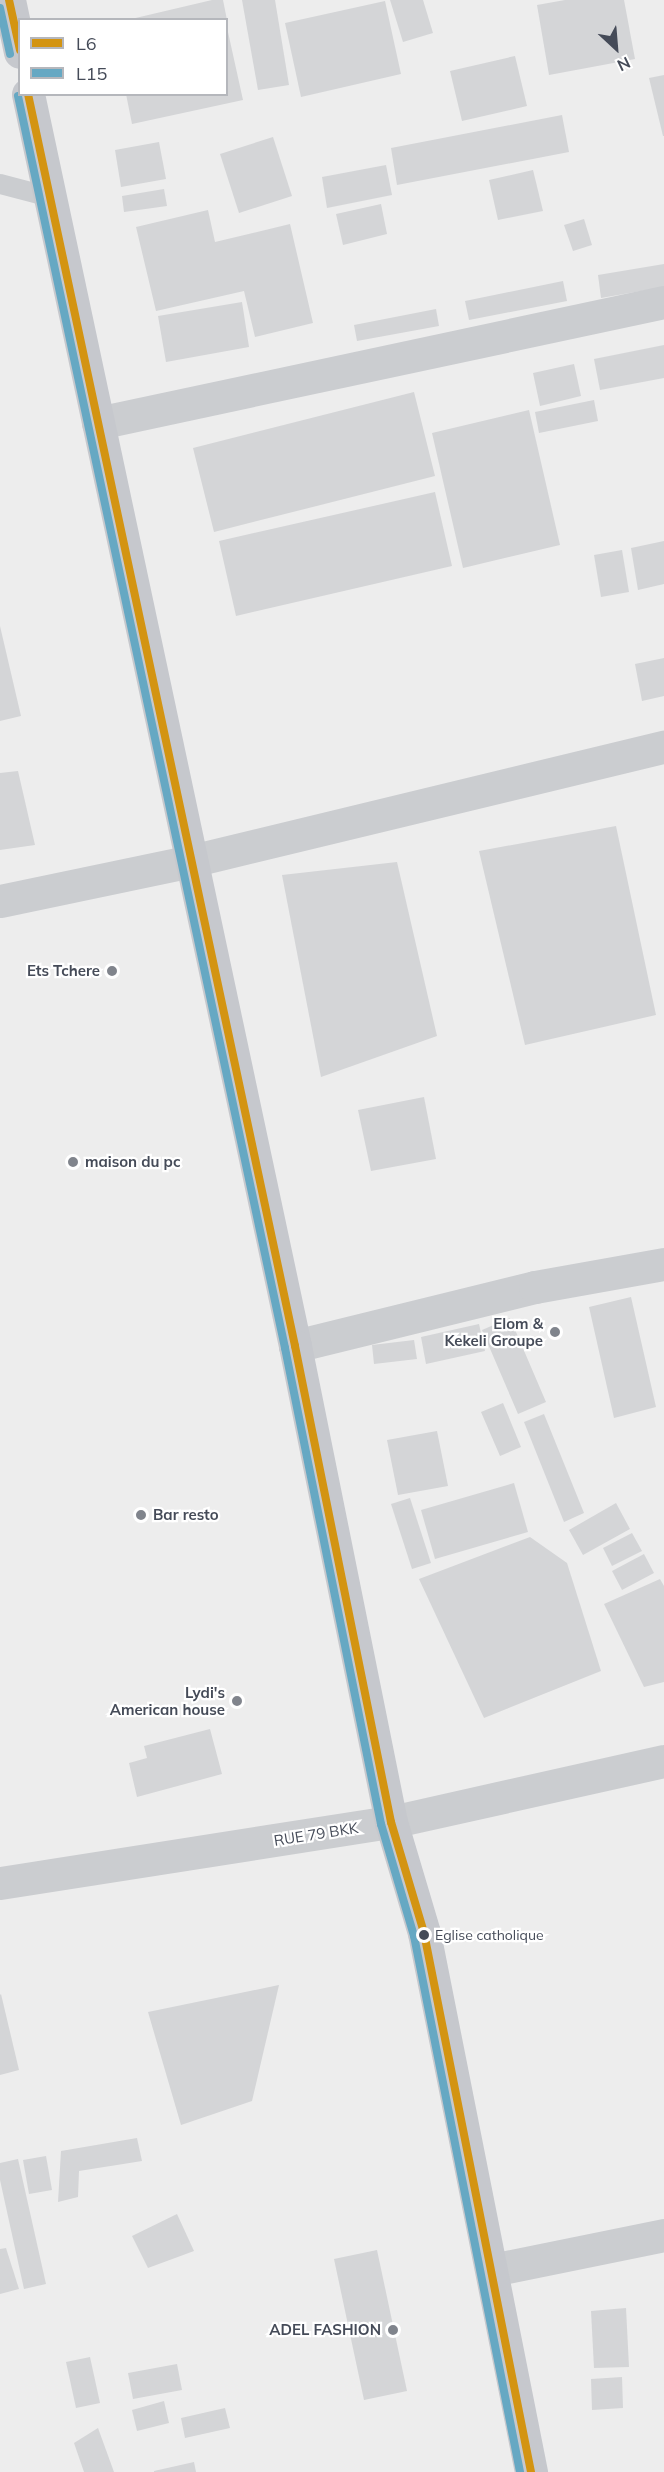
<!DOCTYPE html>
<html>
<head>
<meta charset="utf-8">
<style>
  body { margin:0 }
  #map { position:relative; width:664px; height:2472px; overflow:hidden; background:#ededed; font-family:Mulish,sans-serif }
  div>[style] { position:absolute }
  .building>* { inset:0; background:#d4d5d7 }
  .service>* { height:20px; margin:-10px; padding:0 10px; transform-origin:10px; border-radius:10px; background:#cbcdd0 }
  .minor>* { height:33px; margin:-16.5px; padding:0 16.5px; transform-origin:16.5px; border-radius:16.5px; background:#cbcdd0 }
  .primary>* { height:33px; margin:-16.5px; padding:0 16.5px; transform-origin:16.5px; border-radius:16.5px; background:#c6c8cd }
  .bus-1>* { height:8px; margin:-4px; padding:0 4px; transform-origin:4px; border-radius:4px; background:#d39412 }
  .bus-2>* { height:8px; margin:-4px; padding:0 4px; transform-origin:4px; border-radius:4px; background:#66a8c3 }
  .dots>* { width:16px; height:16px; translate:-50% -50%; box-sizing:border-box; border:3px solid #fff; border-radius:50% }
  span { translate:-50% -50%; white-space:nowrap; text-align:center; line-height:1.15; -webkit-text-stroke:4.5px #fff; paint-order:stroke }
  .bus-label { font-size:14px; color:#454b58 }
  .left { translate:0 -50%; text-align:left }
  .poi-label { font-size:15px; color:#454b58; font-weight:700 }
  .right { translate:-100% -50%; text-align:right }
  .street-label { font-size:15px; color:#454b58 }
  .legend { position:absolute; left:18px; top:18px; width:210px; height:78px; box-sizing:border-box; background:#fff; border:2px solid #b5b7bc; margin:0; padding:8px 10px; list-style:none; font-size:18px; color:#454b58 }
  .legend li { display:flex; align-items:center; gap:12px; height:30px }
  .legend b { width:30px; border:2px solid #b5b7bc }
  .north { position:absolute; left:586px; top:18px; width:60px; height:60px; -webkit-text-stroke:4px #fff; paint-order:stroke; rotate:154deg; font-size:16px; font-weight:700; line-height:24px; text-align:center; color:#454b58 }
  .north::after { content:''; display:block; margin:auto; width:21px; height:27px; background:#454b58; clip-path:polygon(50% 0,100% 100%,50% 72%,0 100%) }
</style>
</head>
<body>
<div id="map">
  <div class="building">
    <i style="clip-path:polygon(212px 0,223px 0,227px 20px,127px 20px)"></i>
    <i style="clip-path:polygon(242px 0,275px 0,289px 85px,258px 90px)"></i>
    <i style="clip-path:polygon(390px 0,423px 0,433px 33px,403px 42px)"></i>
    <i style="clip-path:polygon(565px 0,624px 0,635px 59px,549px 75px,537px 5px)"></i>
    <i style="clip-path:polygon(385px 1px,401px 74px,301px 97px,285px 23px)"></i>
    <i style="clip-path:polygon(226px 23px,243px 100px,132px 124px,126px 94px,226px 94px)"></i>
    <i style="clip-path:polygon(515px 56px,527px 106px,462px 121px,450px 71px)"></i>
    <i style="clip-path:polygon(664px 75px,664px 136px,663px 136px,649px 78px)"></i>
    <i style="clip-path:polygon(562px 115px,569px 152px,397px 185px,391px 148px)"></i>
    <i style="clip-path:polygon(273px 137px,292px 196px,239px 213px,220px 154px)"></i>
    <i style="clip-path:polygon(159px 142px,166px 179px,121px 187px,115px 150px)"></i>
    <i style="clip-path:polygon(386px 165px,392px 195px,327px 208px,322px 177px)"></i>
    <i style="clip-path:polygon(533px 170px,543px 211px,498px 220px,489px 180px)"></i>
    <i style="clip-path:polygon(164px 189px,167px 206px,124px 212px,122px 196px)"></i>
    <i style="clip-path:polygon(381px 204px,387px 234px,343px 245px,336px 214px)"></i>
    <i style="clip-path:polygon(208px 210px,215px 242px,290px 224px,313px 323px,255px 337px,244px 291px,156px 311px,136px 227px)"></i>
    <i style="clip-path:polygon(584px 219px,592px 245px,573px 251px,564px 225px)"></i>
    <i style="clip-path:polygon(664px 264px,664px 287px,601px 298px,598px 275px)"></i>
    <i style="clip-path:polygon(563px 281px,567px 301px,469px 320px,465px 301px)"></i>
    <i style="clip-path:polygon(242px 302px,249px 347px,166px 362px,158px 316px)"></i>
    <i style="clip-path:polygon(436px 309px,439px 326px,357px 341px,354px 325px)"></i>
    <i style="clip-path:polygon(664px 345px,664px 378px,600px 390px,594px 359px)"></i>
    <i style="clip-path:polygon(574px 364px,581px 396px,540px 406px,533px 373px)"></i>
    <i style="clip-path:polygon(414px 392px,435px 476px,214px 532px,193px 448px)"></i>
    <i style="clip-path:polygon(594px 400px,598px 421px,539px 433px,535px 412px)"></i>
    <i style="clip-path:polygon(529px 410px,560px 545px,463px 568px,432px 433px)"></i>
    <i style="clip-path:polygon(435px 492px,452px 566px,236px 616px,219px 541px)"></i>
    <i style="clip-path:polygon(664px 541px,664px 584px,638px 590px,631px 548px)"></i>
    <i style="clip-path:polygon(622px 550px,629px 592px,601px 597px,594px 555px)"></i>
    <i style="clip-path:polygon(0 626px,21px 716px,0 721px)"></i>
    <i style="clip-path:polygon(664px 658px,664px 696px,642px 701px,635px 664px)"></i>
    <i style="clip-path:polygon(18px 771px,35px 845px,0 850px,0 773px)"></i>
    <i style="clip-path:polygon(616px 826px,656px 1015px,525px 1045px,479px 851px)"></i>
    <i style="clip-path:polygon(397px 862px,437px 1036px,321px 1077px,282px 875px)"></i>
    <i style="clip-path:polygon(424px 1097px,436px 1159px,371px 1171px,358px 1110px)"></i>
    <i style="clip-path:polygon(631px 1297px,656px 1407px,614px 1418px,589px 1307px)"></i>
    <i style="clip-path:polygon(510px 1318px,546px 1402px,518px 1414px,482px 1330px)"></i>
    <i style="clip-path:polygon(479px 1324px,485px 1351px,426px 1364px,421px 1337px)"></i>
    <i style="clip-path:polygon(414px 1340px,417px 1359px,374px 1364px,372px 1345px)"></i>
    <i style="clip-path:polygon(503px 1403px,521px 1447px,500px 1456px,481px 1412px)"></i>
    <i style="clip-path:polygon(544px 1414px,584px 1513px,564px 1522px,524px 1422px)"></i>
    <i style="clip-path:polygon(437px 1431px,448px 1486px,398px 1495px,387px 1440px)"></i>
    <i style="clip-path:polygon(514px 1483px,528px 1532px,435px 1559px,421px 1510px)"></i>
    <i style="clip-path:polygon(410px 1498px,431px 1563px,412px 1569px,391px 1504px)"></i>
    <i style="clip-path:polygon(616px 1503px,630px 1529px,583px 1555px,569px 1530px)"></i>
    <i style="clip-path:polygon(632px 1533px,642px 1551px,612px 1566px,603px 1548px)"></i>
    <i style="clip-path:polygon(530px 1537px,567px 1563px,601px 1671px,484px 1718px,419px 1579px)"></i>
    <i style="clip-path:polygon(644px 1554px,654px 1573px,622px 1590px,612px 1571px)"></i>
    <i style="clip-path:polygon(660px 1579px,664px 1586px,664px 1682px,644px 1687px,604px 1604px)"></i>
    <i style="clip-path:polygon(210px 1729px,222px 1774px,137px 1797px,129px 1763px,147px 1758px,144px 1746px)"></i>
    <i style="clip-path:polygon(279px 1985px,252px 2101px,181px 2125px,148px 2012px)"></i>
    <i style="clip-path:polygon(1px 1994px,19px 2070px,0 2075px,0 1995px)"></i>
    <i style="clip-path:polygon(137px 2138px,142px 2161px,79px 2171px,78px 2197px,58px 2202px,61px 2151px)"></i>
    <i style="clip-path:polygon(46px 2156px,52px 2190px,29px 2194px,23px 2160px)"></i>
    <i style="clip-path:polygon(18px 2159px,46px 2284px,24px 2289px,0 2180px,0 2163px)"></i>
    <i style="clip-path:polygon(177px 2214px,194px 2251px,148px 2268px,132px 2236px)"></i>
    <i style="clip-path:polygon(6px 2248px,19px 2289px,0 2294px,0 2249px)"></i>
    <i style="clip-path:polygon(377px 2250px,407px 2391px,364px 2400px,334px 2259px)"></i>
    <i style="clip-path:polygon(626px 2308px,629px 2367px,594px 2368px,591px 2311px)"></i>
    <i style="clip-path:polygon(90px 2357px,100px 2403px,76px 2408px,66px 2362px)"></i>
    <i style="clip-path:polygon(177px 2364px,182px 2390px,133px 2399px,128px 2373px)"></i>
    <i style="clip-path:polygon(622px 2377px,623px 2408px,592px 2410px,591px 2379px)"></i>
    <i style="clip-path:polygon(164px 2401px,169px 2423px,137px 2431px,132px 2410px)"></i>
    <i style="clip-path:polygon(225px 2408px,230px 2428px,185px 2438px,181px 2418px)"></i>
    <i style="clip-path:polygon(98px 2428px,114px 2472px,84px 2472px,74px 2443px)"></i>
    <i style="clip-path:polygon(194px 2462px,196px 2472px,154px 2472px,154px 2471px)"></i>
  </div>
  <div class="service">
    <i style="left:0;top:184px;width:52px;rotate:14.6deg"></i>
  </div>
  <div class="minor">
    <i style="left:98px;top:423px;width:579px;rotate:-12.07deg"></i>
    <i style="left:0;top:901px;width:195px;rotate:-11.8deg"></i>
    <i style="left:191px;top:861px;width:487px;rotate:-13.6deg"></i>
    <i style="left:295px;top:1346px;width:247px;rotate:-13.8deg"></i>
    <i style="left:535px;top:1287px;width:131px;rotate:-10.1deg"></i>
    <i style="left:0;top:1883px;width:396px;rotate:-8.9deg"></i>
    <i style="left:391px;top:1822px;width:280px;rotate:-12.6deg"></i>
    <i style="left:492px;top:2270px;width:176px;rotate:-11.5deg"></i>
  </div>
  <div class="primary">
    <i style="left:9px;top:0;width:53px;rotate:78.1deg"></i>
    <i style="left:28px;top:94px;width:1280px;rotate:77.96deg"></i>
    <i style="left:295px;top:1346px;width:486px;rotate:78.6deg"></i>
    <i style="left:391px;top:1822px;width:116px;rotate:73.4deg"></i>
    <i style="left:424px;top:1933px;width:550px;rotate:78.77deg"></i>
  </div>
  <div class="bus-1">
    <i style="left:9px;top:0;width:51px;rotate:77.6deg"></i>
    <i style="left:28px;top:94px;width:1280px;rotate:77.96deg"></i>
    <i style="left:295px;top:1346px;width:486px;rotate:78.6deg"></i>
    <i style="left:391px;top:1822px;width:116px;rotate:73.4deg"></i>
    <i style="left:424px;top:1933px;width:550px;rotate:78.77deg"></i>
  </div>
  <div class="bus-2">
    <i style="left:0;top:8px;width:47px;rotate:77.7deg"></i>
    <i style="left:18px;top:96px;width:1280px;rotate:77.96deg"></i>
    <i style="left:285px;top:1348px;width:486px;rotate:78.6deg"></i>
    <i style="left:381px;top:1824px;width:117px;rotate:73.6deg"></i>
    <i style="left:414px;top:1936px;width:546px;rotate:78.81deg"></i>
  </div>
  <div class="dots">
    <i style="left:112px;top:971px;background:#80848c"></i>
    <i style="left:73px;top:1162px;background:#80848c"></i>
    <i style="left:555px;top:1332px;background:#80848c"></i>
    <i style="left:141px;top:1515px;background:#80848c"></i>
    <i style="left:237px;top:1701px;background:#80848c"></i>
    <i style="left:424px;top:1935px;background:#454b58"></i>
    <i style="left:393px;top:2330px;background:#80848c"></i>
  </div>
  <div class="bus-label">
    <span class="left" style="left:435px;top:1935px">Eglise catholique</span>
  </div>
  <div class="poi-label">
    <span class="right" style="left:100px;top:971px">Ets Tchere</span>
    <span class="left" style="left:85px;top:1162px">maison du pc</span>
    <span class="right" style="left:543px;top:1332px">Elom &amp;<br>Kekeli Groupe</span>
    <span class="left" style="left:153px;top:1515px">Bar resto</span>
    <span class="right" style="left:225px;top:1701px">Lydi's<br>American house</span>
    <span class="right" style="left:381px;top:2330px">ADEL FASHION</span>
  </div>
  <div class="street-label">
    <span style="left:316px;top:1834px;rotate:-9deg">RUE 79 BKK</span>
  </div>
  <ul class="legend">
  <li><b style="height:8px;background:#d39412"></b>L6</li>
  <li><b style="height:8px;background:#66a8c3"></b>L15</li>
  </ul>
  <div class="north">N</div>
</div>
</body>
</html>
